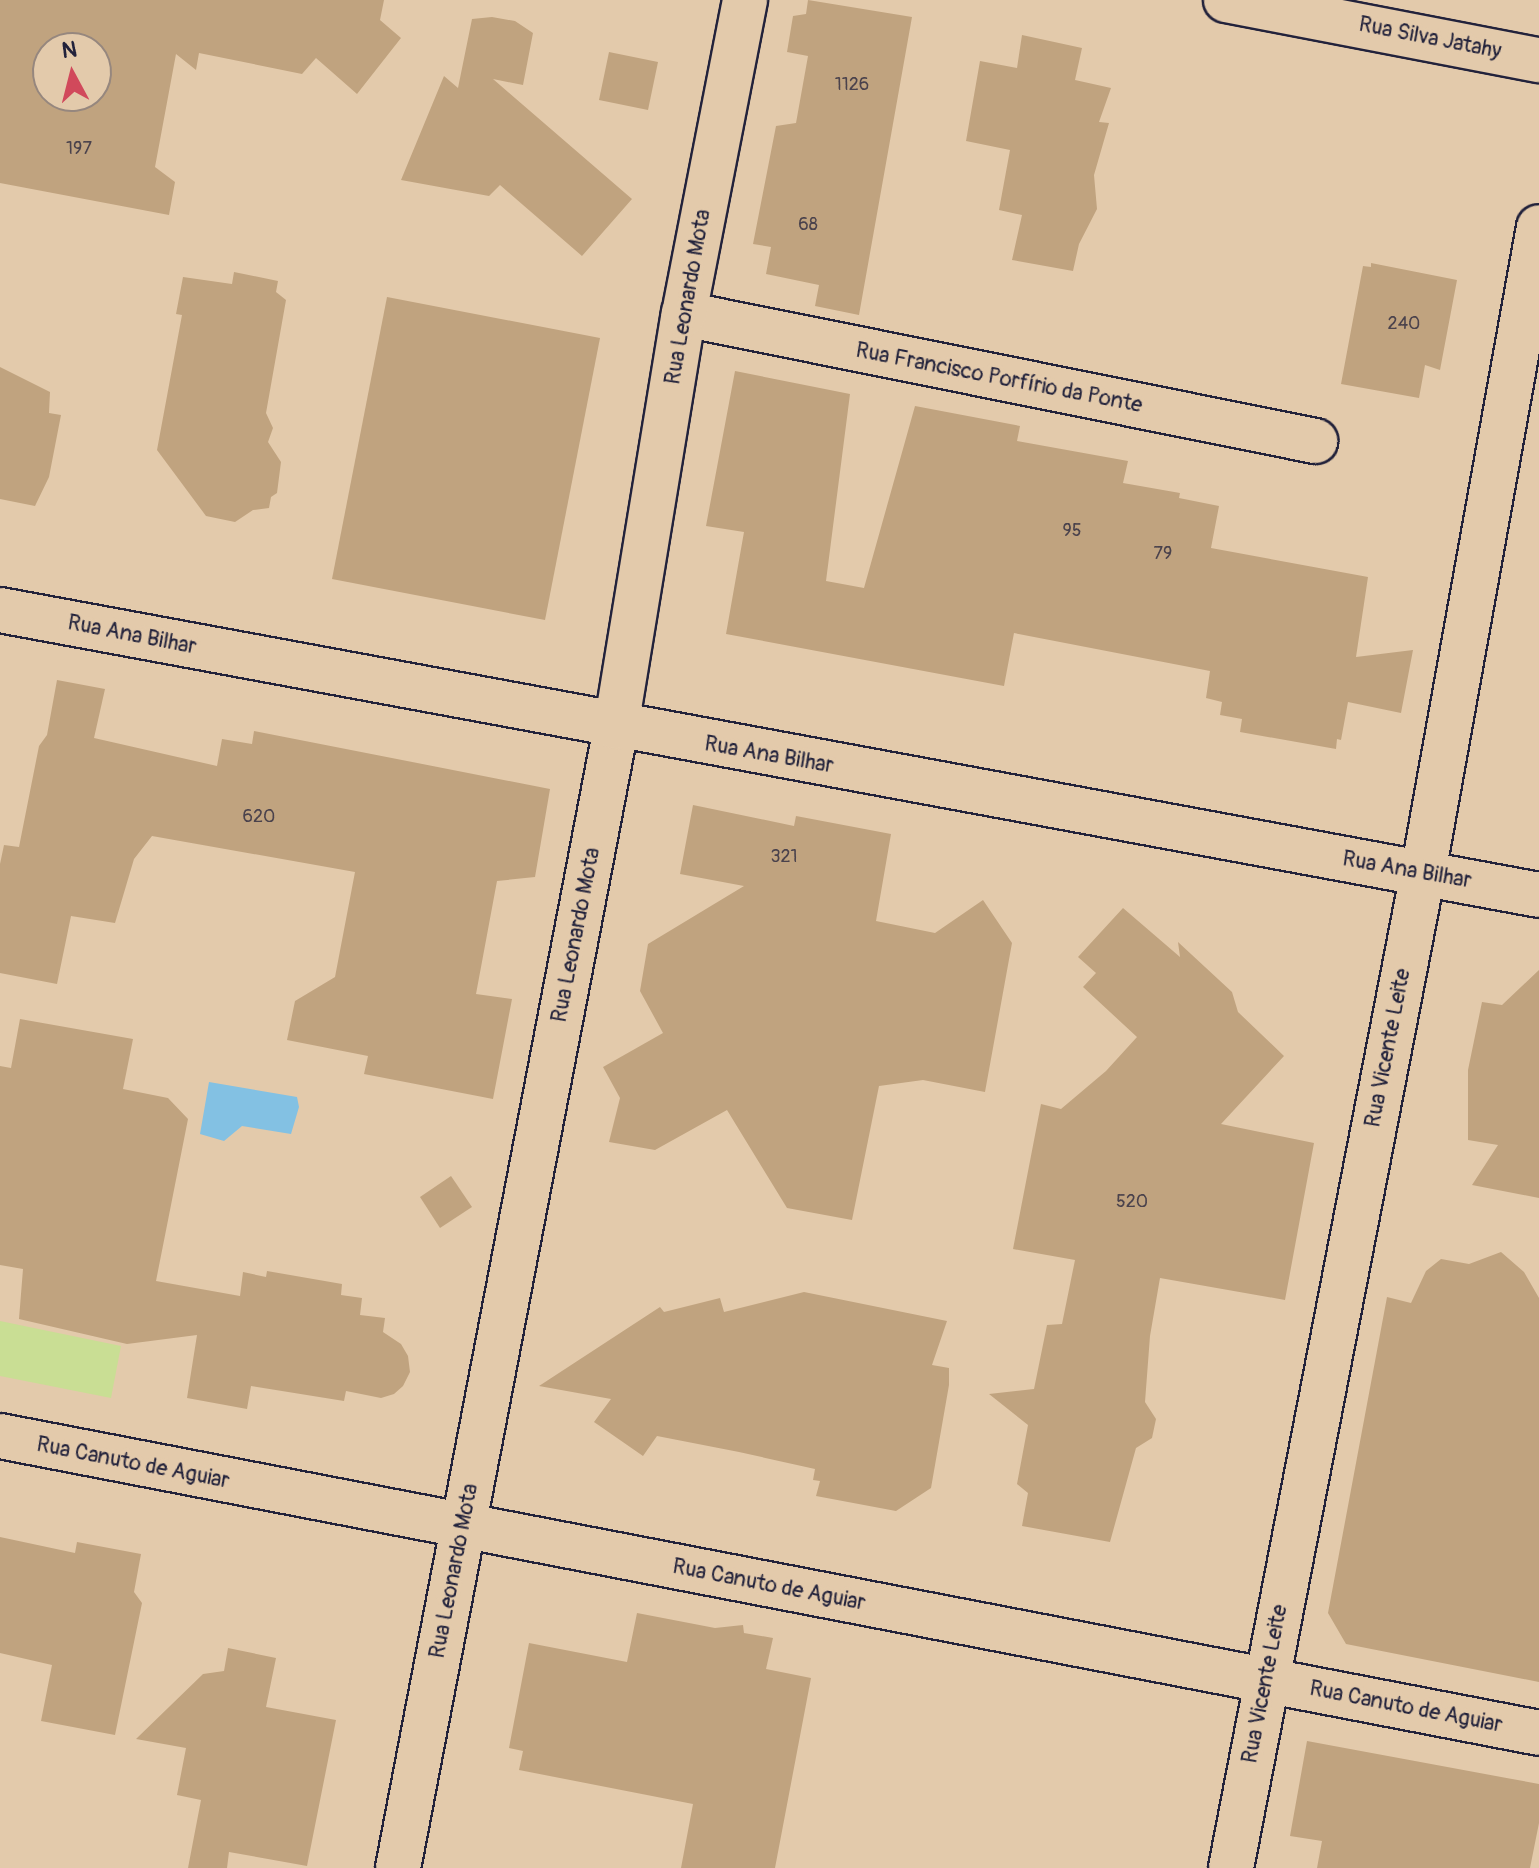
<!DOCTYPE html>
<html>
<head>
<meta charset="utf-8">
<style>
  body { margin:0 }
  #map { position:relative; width:1539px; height:1868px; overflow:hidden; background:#e3caab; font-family:Pangolin,sans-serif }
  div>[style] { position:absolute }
  .green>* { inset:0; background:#c9de94 }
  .water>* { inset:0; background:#83c1e3 }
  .building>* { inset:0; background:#c0a37f }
  .roads { filter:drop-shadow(2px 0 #22223b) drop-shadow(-2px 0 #22223b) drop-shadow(0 2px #22223b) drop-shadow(0 -2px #22223b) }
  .minor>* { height:44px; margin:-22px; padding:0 22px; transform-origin:22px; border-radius:22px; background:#e3caab }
  .tertiary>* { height:44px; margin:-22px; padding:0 22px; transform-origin:22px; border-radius:22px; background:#e3caab }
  span { translate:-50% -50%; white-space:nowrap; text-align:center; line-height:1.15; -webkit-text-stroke:7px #e3caab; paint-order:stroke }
  .number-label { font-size:18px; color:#4a424c }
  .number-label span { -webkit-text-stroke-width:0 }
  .street-label { font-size:22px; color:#22223b }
  .north { position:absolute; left:32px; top:32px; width:80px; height:80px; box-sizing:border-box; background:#e3caab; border:2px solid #96877e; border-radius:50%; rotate:353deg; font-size:22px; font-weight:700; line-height:32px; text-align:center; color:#22223b }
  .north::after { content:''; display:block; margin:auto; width:28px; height:36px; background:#d1495b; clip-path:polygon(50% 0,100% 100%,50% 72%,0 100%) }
</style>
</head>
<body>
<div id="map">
  <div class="green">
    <i style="clip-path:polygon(0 1321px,121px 1346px,111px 1398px,0 1376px)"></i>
  </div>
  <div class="water">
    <i style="clip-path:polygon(209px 1082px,297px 1097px,299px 1107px,291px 1134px,242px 1126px,224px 1141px,200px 1134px)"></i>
  </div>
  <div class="building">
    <i style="clip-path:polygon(evenodd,0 0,384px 0,380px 20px,401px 38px,357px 94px,316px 58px,302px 74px,199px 53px,196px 70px,176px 54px,155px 167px,175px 182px,169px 215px,0 183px,0 0,48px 48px,96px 48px,96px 96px,48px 96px,48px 48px)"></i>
    <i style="clip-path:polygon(808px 0,912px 17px,859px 315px,815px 306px,819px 285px,766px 274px,771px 247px,753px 244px,776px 126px,796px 123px,808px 56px,787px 52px,793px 16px,806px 14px)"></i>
    <i style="clip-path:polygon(492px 17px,515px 21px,533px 33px,523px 85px,493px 79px,632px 199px,582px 256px,500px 185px,489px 196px,401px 180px,444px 76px,458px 88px,472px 19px)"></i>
    <i style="clip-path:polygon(1022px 35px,1082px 48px,1075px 80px,1111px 88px,1099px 122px,1109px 123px,1094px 175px,1097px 209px,1079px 244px,1073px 271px,1012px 260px,1022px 215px,999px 210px,1010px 150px,966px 141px,980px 61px,1017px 68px)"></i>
    <i style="clip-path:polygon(609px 52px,658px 62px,648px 110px,599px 100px)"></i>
    <i style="clip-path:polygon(1371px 263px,1457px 280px,1440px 370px,1425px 365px,1419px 398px,1341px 384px,1363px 266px,1371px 267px)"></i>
    <i style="clip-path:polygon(234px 272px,278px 281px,276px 292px,286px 300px,266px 413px,273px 428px,268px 442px,281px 462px,277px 493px,271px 497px,269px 508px,253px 510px,235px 522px,206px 516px,157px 450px,182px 315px,176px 314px,183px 277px,232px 284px)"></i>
    <i style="clip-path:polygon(387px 297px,600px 338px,545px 620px,332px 579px)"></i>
    <i style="clip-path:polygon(0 367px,50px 392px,49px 413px,61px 415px,49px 477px,35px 506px,0 499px)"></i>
    <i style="clip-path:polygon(735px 371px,850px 394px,826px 581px,864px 588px,915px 406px,1020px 426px,1017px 441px,1128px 461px,1123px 483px,1180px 493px,1179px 498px,1219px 506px,1211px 548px,1368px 577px,1356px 657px,1413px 650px,1401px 713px,1348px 702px,1341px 740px,1337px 739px,1336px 749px,1240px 732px,1242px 719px,1220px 715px,1222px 702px,1206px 698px,1210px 671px,1014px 633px,1004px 686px,726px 634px,744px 532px,706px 526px)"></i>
    <i style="clip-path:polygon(57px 680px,105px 689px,94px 738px,217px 766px,222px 739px,252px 744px,254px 731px,550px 789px,535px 877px,497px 881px,476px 994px,512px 999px,493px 1099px,364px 1074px,368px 1056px,287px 1040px,295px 1001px,335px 977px,355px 872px,152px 836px,134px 859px,115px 923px,71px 916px,57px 984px,0 973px,0 864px,4px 845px,19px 847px,39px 746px,47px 735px)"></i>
    <i style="clip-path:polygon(693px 805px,794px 826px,796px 816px,891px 834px,876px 921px,935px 933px,983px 900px,1012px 943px,985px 1092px,923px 1080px,879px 1086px,852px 1220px,787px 1208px,727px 1110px,655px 1150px,609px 1142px,620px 1098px,603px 1067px,663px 1033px,640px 991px,648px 944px,744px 886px,680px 874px)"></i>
    <i style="clip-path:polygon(1123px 908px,1180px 957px,1178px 942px,1232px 992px,1238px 1012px,1284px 1056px,1221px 1124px,1314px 1143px,1285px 1300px,1160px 1278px,1150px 1336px,1145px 1402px,1156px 1419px,1152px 1438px,1136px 1448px,1110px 1542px,1022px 1526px,1028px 1493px,1017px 1484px,1028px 1425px,989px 1394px,1034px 1389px,1047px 1325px,1062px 1324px,1075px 1260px,1013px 1249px,1041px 1104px,1061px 1109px,1106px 1071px,1137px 1037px,1083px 987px,1096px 973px,1078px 957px)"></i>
    <i style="clip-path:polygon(1539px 970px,1539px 1198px,1472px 1185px,1498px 1145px,1468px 1140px,1468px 1070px,1482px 1002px,1502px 1005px)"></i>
    <i style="clip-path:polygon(20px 1019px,133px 1039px,123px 1089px,168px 1098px,188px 1119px,156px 1281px,240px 1296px,243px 1272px,266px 1277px,267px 1271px,342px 1284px,341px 1295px,362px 1298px,360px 1315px,385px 1318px,383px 1332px,401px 1344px,408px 1356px,410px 1372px,403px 1386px,394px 1394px,381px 1398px,346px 1391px,344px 1401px,251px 1386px,247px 1409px,187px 1398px,197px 1335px,127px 1344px,19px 1319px,23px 1269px,0 1265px,0 1066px,11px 1068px)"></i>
    <i style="clip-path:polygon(451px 1176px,472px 1207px,440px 1228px,420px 1197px)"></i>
    <i style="clip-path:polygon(1501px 1252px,1524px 1272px,1539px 1298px,1539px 1682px,1346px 1644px,1328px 1613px,1387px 1297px,1411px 1303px,1426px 1271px,1441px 1259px,1469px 1264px)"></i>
    <i style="clip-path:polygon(804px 1292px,947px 1321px,932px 1365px,949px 1368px,949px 1385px,931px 1488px,896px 1511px,816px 1496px,820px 1481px,813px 1480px,815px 1469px,739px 1452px,657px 1436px,643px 1456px,594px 1422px,611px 1399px,539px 1386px,660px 1307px,664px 1312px,720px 1298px,724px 1312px)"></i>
    <i style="clip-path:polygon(0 1537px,75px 1553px,77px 1542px,141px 1554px,134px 1592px,142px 1603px,115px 1735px,41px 1721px,52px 1665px,0 1653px)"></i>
    <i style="clip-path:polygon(637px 1613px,715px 1628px,743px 1625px,744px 1633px,773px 1638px,766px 1669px,811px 1678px,775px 1868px,681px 1868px,693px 1804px,519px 1770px,523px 1751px,509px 1748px,529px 1643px,627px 1662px)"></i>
    <i style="clip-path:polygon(228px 1648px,276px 1658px,266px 1707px,336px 1720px,307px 1866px,229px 1852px,227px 1868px,188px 1868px,201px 1800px,177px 1795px,186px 1748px,136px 1739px,203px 1674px,224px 1671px)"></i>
    <i style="clip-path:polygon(1307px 1741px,1539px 1784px,1539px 1823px,1530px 1868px,1317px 1868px,1322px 1841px,1290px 1836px)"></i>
  </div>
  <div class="roads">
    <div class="minor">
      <i style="left:684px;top:314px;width:644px;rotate:11.38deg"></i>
      <i style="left:398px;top:1868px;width:1162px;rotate:-79.18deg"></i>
      <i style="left:616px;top:727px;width:419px;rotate:-80.7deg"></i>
      <i style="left:684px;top:314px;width:320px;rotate:-79deg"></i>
      <i style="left:1231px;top:1868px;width:1013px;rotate:-79.08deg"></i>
      <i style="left:1423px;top:873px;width:656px;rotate:-79.82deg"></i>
    </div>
    <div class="tertiary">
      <i style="left:1226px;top:0;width:319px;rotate:10.9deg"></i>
      <i style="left:0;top:610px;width:1565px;rotate:10.49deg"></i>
      <i style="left:0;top:1436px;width:1567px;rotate:10.92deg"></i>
    </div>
  </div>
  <div class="number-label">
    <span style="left:852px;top:85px">1126</span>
    <span style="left:79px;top:149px">197</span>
    <span style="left:808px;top:225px">68</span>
    <span style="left:1404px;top:324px">240</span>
    <span style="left:1072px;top:531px">95</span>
    <span style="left:1163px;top:554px">79</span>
    <span style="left:259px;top:817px">620</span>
    <span style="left:784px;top:857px">321</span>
    <span style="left:1132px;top:1202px">520</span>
  </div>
  <div class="street-label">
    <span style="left:1430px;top:38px;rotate:11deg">Rua Silva Jatahy</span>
    <span style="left:688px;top:297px;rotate:-80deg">Rua Leonardo Mota</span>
    <span style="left:999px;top:378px;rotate:11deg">Rua Francisco Porfírio da Ponte</span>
    <span style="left:132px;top:635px;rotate:11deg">Rua Ana Bilhar</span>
    <span style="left:769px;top:755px;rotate:10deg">Rua Ana Bilhar</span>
    <span style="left:1407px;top:870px;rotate:10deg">Rua Ana Bilhar</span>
    <span style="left:576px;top:935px;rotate:-79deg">Rua Leonardo Mota</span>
    <span style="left:1388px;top:1048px;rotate:-79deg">Rua Vicente Leite</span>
    <span style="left:133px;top:1463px;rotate:11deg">Rua Canuto de Aguiar</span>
    <span style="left:454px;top:1571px;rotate:-79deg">Rua Leonardo Mota</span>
    <span style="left:769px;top:1585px;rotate:11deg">Rua Canuto de Aguiar</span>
    <span style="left:1265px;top:1684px;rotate:-79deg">Rua Vicente Leite</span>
    <span style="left:1406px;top:1707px;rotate:11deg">Rua Canuto de Aguiar</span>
  </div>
  <div class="north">N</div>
</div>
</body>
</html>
